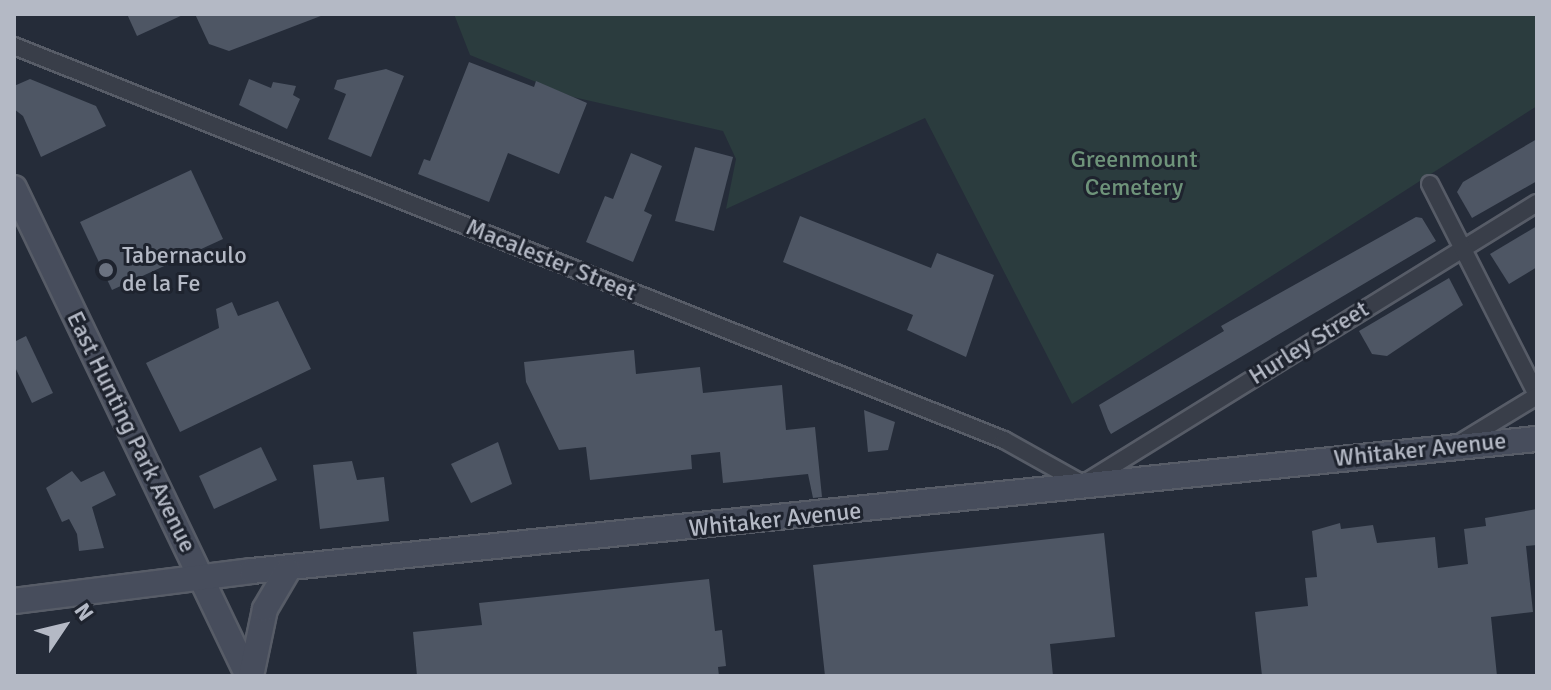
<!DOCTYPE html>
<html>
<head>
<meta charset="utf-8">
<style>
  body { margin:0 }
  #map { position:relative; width:1551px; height:690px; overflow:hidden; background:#252c39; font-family:Signika,sans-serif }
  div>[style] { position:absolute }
  .green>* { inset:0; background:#2b3c3e }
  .building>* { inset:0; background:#4e5664 }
  .roads { filter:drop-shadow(2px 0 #575c67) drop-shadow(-2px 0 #575c67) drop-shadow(0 2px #575c67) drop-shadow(0 -2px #575c67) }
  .street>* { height:16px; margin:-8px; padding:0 8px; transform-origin:8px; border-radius:8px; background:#393e49 }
  .secondary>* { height:24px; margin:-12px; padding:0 12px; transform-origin:12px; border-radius:12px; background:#474d5c }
  .dots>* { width:22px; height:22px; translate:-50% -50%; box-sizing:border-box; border:4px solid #1e232e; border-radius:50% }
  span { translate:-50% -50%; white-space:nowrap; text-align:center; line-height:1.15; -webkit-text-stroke:6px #1e232e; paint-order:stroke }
  .park-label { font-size:24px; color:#6e937a }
  .poi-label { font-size:24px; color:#b4b9c5 }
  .left { translate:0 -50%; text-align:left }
  .street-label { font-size:24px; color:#b4b9c5 }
  .frame { position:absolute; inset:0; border:16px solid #b4b9c5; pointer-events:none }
  .north { position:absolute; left:24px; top:586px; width:80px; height:80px; -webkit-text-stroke:6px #1e232e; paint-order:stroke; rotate:55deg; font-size:22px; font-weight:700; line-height:32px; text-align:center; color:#b4b9c5 }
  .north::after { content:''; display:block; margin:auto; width:28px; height:36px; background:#b4b9c5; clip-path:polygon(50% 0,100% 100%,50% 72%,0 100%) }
</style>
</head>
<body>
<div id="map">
  <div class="green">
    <i style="clip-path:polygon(454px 14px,1537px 14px,1537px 106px,1072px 404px,925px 118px,726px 209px,736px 159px,723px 131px,573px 97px,470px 55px)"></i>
  </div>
  <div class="building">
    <i style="clip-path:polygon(127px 14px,185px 14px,137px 36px)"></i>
    <i style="clip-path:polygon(195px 14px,326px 14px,229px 51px,209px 44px)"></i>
    <i style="clip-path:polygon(469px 62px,534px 87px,536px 81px,587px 103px,559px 174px,508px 153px,489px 202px,418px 174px,424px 159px,430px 161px)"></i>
    <i style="clip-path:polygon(386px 69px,404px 76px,371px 157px,328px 139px,346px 94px,334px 89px,337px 80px)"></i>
    <i style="clip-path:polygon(30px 79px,96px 106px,106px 126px,41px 157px,23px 116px,14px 109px,14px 86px)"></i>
    <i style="clip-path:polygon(249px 79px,271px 88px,273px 82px,296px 86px,293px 95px,300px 99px,287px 129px,239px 105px)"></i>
    <i style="clip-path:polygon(1537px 139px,1537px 181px,1472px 218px,1457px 192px,1463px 182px)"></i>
    <i style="clip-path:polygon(695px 147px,733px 157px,714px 231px,675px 221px)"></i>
    <i style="clip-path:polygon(631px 153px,662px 166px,644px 211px,652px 215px,633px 262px,586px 242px,605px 196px,613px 199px)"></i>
    <i style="clip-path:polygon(191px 170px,223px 239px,112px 290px,80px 222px)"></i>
    <i style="clip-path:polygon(800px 216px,931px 268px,937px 253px,994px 275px,966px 357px,907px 330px,913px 315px,783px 262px)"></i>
    <i style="clip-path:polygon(1416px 217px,1422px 218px,1436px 241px,1111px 434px,1108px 429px,1099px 405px,1224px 331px,1221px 326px)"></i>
    <i style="clip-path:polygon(1537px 226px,1537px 267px,1509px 284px,1490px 254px)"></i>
    <i style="clip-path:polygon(1449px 278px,1463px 305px,1387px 356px,1372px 354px,1359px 331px)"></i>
    <i style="clip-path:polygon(278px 301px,311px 369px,180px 432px,146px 363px,219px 328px,216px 309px,232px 302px,238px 316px)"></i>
    <i style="clip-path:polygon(26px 336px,53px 393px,32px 403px,14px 365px,14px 342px)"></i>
    <i style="clip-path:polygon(634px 350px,636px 374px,700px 367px,703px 393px,782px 385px,786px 430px,815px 427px,822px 497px,813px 498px,808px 474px,723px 483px,720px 452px,691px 455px,692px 469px,590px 480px,586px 447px,559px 450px,526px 382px,524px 362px)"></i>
    <i style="clip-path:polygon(864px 410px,895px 422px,888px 450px,868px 452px)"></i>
    <i style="clip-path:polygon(498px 442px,512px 484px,471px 503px,451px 464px)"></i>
    <i style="clip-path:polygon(261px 447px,277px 480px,214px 509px,199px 476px)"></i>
    <i style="clip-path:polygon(352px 461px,357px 480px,384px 477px,389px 521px,320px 529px,313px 465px)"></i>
    <i style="clip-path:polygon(72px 471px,81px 482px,104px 471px,116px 495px,92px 507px,104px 548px,79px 551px,77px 534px,69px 519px,62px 522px,46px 488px)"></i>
    <i style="clip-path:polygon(1537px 509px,1537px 545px,1526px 546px,1533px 612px,1491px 617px,1497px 676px,1262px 676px,1255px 612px,1308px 606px,1305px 578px,1317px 577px,1312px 531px,1340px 523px,1341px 529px,1373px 525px,1377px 543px,1435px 537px,1438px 568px,1468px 564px,1464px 529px,1486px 526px,1485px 518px)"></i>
    <i style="clip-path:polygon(1104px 533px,1115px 637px,1050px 644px,1053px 676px,825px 676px,813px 565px)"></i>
    <i style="clip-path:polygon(709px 579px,715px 631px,722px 630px,726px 666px,718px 667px,719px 676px,417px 676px,413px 632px,482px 625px,479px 603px)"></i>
  </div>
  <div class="roads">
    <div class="street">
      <i style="left:14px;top:46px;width:1066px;rotate:21.7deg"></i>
      <i style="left:1004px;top:440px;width:90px;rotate:29.1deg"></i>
      <i style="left:1083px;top:484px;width:534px;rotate:-31.76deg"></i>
      <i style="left:1430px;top:184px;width:237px;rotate:63.1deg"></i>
      <i style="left:1458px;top:444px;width:92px;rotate:-31.3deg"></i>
    </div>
    <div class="secondary">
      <i style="left:14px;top:188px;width:541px;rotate:64.38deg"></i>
      <i style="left:14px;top:601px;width:240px;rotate:-7.2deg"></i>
      <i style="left:252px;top:571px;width:1292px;rotate:-5.87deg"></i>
      <i style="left:251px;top:676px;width:68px;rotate:-78.2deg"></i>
      <i style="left:265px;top:609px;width:45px;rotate:-59.5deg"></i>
    </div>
  </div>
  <div class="dots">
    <i style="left:106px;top:270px;background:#6b7280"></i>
  </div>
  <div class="park-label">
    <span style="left:1134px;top:174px">Greenmount<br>Cemetery</span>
  </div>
  <div class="poi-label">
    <span class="left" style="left:122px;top:270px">Tabernaculo<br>de la Fe</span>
  </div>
  <div class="street-label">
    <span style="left:551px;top:260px;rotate:22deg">Macalester Street</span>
    <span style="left:1309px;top:343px;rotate:-32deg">Hurley Street</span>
    <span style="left:131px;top:432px;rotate:64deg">East Hunting Park Avenue</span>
    <span style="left:1420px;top:450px;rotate:-6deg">Whitaker Avenue</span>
    <span style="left:775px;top:520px;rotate:-6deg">Whitaker Avenue</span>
  </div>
  <div class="frame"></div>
  <div class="north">N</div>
</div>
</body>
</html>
